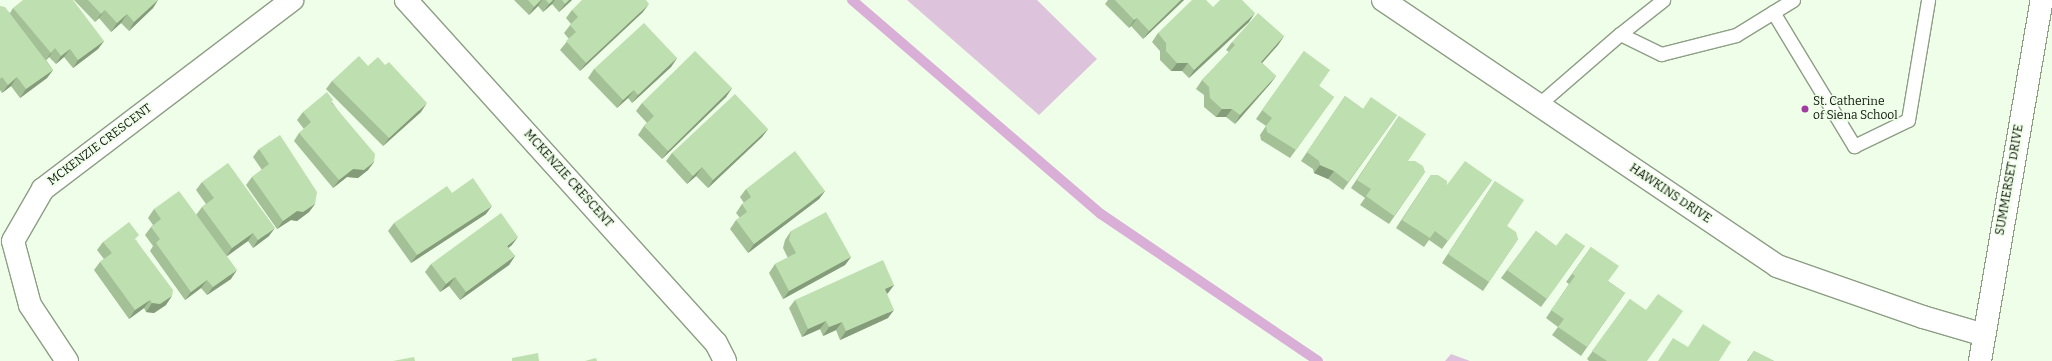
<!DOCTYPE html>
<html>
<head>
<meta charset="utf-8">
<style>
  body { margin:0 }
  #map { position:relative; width:2052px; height:361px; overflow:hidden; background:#effee8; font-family:Bitter,serif }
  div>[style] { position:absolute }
  .green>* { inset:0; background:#dec3dc }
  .stream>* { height:10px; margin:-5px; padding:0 5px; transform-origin:5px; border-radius:5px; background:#d9aed7 }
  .roads { filter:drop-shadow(1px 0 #8d9e85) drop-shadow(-1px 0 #8d9e85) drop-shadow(0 1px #8d9e85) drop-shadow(0 -1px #8d9e85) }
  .service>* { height:13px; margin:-6.5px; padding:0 6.5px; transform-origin:6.5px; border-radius:6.5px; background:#fff }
  .minor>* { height:22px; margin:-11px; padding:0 11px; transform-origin:11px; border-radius:11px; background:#fff }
  .tertiary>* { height:22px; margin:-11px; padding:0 11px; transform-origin:11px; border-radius:11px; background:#fff }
  .wall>* { inset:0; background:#a3c096 }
  .shaded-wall>* { inset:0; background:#859c7a }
  .building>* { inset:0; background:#bedfaf }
  .dots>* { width:11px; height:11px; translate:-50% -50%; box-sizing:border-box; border:2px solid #effee8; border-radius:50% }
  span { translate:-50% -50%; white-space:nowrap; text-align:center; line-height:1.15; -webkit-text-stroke:3px #effee8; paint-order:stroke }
  .poi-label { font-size:12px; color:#0c130a }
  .left { translate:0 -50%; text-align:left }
  .street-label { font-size:12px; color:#0c130a }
</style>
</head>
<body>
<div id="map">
  <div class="green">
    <i style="clip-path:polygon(907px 0,1037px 0,1097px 59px,1039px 115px)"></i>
    <i style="clip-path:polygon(1451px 354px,1470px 361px,1445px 361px)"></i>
  </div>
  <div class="stream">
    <i style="left:852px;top:0;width:328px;rotate:40.7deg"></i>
    <i style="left:1101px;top:214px;width:262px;rotate:34.1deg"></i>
  </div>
  <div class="roads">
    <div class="service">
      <i style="left:1773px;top:12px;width:157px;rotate:58.8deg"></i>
      <i style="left:1854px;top:146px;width:60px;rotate:-25.7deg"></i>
      <i style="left:1908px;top:120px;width:122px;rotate:-80.5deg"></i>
      <i style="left:1620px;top:34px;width:46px;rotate:26deg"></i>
      <i style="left:1661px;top:54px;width:77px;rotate:-14.2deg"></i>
      <i style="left:1736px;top:35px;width:67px;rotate:-31.6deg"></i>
      <i style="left:1538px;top:105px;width:108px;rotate:-40.9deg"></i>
      <i style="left:1620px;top:34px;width:55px;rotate:-38.3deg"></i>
    </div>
    <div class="minor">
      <i style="left:406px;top:0;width:462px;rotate:47.9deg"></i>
      <i style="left:716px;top:343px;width:20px;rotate:63deg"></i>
      <i style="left:1383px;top:0;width:475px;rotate:34deg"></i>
      <i style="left:1777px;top:266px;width:155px;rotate:19.3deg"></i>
      <i style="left:1923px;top:317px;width:64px;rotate:16.4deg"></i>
      <i style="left:67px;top:361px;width:67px;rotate:-123.5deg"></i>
      <i style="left:30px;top:305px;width:66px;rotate:-104.9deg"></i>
      <i style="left:13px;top:241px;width:60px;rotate:-60deg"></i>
      <i style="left:43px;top:189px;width:313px;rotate:-37.2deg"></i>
    </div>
    <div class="tertiary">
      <i style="left:1980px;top:361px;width:366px;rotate:-80.3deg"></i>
    </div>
  </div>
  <div class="wall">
    <i style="clip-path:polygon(74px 0,158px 0,153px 8px,129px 31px,121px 23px,111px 32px,99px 18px,95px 22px)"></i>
    <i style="clip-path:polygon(514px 0,572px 0,559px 12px,552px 4px,543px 12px,538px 6px,529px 15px)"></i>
    <i style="clip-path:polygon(1108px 0,1184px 0,1143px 39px,1131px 26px,1129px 28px,1105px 4px)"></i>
    <i style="clip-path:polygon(0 6px,10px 13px,13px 8px,104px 41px,98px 49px,73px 68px,64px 57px,56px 64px,49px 57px,46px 60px,53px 70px,47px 78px,20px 98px,11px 86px,2px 93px,0 90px)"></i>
    <i style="clip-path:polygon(1213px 7px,1249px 22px,1189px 78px,1182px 71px,1171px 71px,1160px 60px,1160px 51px,1152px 42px,1158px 33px)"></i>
    <i style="clip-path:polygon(572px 10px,643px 12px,580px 71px,560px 50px,569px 39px,564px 33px,571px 24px,566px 18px)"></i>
    <i style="clip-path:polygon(1284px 36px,1278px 45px,1262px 63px,1276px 76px,1270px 84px,1235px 124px,1226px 117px,1216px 117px,1204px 107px,1204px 95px,1196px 89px,1202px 80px,1229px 52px,1226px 50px,1232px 42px)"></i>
    <i style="clip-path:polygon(1304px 51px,1319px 86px,1334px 97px,1290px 158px,1261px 140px,1260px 135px,1266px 126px,1256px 119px)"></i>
    <i style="clip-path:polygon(677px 58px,671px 67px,632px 103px,628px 98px,617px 108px,588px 78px,594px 69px)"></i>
    <i style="clip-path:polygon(368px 66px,421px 112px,383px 146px,326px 89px,332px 81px)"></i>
    <i style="clip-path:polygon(732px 88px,726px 97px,662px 159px,638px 135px,644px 126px,647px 123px,636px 111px,642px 103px)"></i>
    <i style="clip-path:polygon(1345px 96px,1363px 109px,1397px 115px,1343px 190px,1328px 179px,1314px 173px,1313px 169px,1301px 161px)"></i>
    <i style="clip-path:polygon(332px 102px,374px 162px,368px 170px,358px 178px,347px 177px,333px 188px,294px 141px,299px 133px,304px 129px,297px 120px,303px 112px)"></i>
    <i style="clip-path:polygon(1399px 116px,1408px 161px,1425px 172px,1389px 224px,1360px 205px,1365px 198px,1351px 188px)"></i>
    <i style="clip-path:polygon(768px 129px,762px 137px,708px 188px,696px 176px,687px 184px,666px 161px,672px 153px)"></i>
    <i style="clip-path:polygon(259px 149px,315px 204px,309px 212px,297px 221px,291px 220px,277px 229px,246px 185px,252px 177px,262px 170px,253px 157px)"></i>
    <i style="clip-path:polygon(1431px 175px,1447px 185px,1492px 180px,1442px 249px,1429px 240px,1424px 247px,1396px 228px)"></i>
    <i style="clip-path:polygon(1495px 181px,1507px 226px,1518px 239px,1483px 291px,1442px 263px)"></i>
    <i style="clip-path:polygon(202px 182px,269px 236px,253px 248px,248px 241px,226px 256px,231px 279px,207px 295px,201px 288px,185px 300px,150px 251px,153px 246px,145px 235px,151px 227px,153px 225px,148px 218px,154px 209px,196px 215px,202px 207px,206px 204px,196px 190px)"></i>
    <i style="clip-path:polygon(746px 189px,825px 191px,819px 199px,748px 253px,730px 229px,736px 220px,740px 218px,736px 213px,742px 204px,744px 203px,740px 197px)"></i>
    <i style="clip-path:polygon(452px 193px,486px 214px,411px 263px,388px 231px,394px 223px)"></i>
    <i style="clip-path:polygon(791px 231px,851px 257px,845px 265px,783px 299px,769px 273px,775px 264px,788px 258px,783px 248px,785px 240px)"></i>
    <i style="clip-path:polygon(1536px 231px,1556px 246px,1585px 246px,1541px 307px,1501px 278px)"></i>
    <i style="clip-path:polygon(136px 240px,166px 305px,154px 313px,146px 312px,144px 308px,129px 319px,94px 270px,100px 262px,104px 259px,97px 250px,103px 242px)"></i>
    <i style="clip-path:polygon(512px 245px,508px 248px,515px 256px,509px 265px,460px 300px,449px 286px,440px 292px,425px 272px,431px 264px)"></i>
    <i style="clip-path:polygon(1591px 247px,1608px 281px,1625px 293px,1581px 356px,1552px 335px,1558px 327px,1546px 318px,1569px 284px,1566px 282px)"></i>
    <i style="clip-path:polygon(894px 285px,888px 293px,887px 294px,888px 318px,840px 340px,836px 330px,823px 336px,820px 329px,802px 337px,789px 308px,795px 300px)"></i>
    <i style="clip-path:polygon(1630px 299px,1647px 361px,1589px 361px,1587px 359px)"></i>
    <i style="clip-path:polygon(1754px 351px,1774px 361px,1747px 361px)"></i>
  </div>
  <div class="shaded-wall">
    <i style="clip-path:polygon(158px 0,153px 8px,129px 31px,134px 22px)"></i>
    <i style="clip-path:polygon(541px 0,542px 0,538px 6px,529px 15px,534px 7px)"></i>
    <i style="clip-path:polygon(553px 0,555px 0,552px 4px,543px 12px,549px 4px)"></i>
    <i style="clip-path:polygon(569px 0,572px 0,559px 12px,565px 4px)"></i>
    <i style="clip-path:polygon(1181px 0,1184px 0,1143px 39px,1149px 31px)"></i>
    <i style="clip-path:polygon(649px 4px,643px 12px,580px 71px,586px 63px)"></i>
    <i style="clip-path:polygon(105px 10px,99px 18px,95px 22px,101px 14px)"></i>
    <i style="clip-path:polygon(1255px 13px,1249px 22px,1189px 78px,1194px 70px)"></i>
    <i style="clip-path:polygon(127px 14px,121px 23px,111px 32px,117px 23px)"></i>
    <i style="clip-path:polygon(1137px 18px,1131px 26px,1129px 28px,1134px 20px)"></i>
    <i style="clip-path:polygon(1284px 36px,1278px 45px,1255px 71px,1261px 62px)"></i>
    <i style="clip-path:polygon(104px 41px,98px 49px,73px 68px,78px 60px)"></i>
    <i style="clip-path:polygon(55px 48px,49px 57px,45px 61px,51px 53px)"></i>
    <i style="clip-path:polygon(70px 49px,64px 57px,56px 64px,61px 56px)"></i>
    <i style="clip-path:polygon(677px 58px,671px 67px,632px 103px,638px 95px)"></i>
    <i style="clip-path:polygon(1177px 63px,1188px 63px,1182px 71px,1171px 71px)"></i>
    <i style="clip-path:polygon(53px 70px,47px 78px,20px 98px,26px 89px)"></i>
    <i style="clip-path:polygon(1276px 76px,1270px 84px,1235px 124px,1240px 115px)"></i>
    <i style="clip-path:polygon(17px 77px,11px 86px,2px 93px,8px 85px)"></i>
    <i style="clip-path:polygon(732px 88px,726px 97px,662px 159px,668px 151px)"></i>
    <i style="clip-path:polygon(634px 90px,628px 98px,617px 108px,623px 100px)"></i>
    <i style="clip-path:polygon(427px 103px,421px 112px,383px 146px,389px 138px)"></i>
    <i style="clip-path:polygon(1222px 109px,1232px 109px,1226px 117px,1216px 117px)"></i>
    <i style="clip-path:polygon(768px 129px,762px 137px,708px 188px,713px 180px)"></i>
    <i style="clip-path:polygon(374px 162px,368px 170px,358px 178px,347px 177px,333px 188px,339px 180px,353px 169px)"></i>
    <i style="clip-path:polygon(1320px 165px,1334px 171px,1328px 179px,1314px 173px)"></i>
    <i style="clip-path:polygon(702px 167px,696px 176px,687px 184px,693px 176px)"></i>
    <i style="clip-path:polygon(825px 191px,819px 199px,748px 253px,754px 244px)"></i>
    <i style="clip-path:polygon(315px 204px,309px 212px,297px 221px,291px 220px,277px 229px,283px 221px,297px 211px)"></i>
    <i style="clip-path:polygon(492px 206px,486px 214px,411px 263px,417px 255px)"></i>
    <i style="clip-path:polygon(275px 228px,269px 236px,253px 248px,258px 240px)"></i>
    <i style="clip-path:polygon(253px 233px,248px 241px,226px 257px,232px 248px)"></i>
    <i style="clip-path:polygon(518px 237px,512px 245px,501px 254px,507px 246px)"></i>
    <i style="clip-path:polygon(515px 256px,509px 265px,460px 300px,466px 292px)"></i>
    <i style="clip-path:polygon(851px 257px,845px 265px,783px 299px,789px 291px)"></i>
    <i style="clip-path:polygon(237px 270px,231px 279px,207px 295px,213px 287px)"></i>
    <i style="clip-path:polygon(455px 277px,449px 286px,440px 292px,446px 284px)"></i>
    <i style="clip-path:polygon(207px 280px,201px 288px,185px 300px,191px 292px)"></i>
    <i style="clip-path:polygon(894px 285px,888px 293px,879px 297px,885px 289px)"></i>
    <i style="clip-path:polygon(172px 296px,166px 305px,154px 313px,146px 312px,152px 303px)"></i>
    <i style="clip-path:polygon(150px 300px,144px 308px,129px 319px,135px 310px)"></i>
    <i style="clip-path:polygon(894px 310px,888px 318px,840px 340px,846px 331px)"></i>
    <i style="clip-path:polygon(826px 321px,820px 329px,802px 337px,808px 329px)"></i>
    <i style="clip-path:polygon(842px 322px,836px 330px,823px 336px,829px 327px)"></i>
  </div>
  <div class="building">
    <i style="clip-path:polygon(23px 0,73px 0,104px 41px,78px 60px,70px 49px,61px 56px,55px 48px,51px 53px,13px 8px)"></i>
    <i style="clip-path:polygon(88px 0,158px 0,134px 22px,127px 14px,117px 23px,105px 10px,101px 14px)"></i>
    <i style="clip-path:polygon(528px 0,541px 0,534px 7px)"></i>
    <i style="clip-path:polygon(546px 0,553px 0,549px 4px)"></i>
    <i style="clip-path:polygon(562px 0,569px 0,565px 4px)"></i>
    <i style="clip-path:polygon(582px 0,646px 0,649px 4px,586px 63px,566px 41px,576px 32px,570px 25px,578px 17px,572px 10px)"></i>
    <i style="clip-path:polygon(1115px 0,1181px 0,1149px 31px,1137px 18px,1134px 20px)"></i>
    <i style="clip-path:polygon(1192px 0,1206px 0,1213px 7px,1220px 0,1242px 0,1255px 13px,1194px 70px,1188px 63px,1177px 63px,1166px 51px,1166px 43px,1158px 33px)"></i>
    <i style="clip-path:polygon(0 6px,5px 7px,53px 70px,26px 89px,17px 77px,8px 85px,2px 77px,0 79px)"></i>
    <i style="clip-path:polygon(1258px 13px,1284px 36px,1261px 62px,1276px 76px,1240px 115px,1232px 109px,1222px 109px,1210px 98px,1209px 87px,1202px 80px,1235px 45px,1232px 42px)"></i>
    <i style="clip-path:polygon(644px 23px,677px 58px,638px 95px,634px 90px,623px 100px,594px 69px)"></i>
    <i style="clip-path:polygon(695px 51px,732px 88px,668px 151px,644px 126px,654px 116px,642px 103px)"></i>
    <i style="clip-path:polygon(1304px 51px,1330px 70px,1319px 86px,1334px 97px,1296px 150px,1267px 132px,1266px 126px,1272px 118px,1262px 110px)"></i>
    <i style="clip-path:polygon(359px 56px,368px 66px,378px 57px,385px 65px,389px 62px,427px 103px,389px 138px,332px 81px)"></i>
    <i style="clip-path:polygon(327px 92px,333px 100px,331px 102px,375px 154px,374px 162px,364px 170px,353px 169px,339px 180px,299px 133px,311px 122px,303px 112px)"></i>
    <i style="clip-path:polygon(735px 94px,768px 129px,713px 180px,702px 167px,693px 176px,672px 153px)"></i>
    <i style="clip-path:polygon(1345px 96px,1363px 109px,1371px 97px,1397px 115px,1348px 182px,1334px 171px,1320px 165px,1319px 161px,1307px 152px)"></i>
    <i style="clip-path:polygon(1399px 116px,1426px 134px,1408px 161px,1415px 161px,1423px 166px,1425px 172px,1394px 216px,1366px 196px,1371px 189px,1357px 180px)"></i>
    <i style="clip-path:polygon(280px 135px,317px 192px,315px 204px,303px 212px,297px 211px,283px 221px,252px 177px,269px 164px,259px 149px)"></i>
    <i style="clip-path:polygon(795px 151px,825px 191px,754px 244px,736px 220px,747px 212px,742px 204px,751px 197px,746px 189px)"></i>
    <i style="clip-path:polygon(1465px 161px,1492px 180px,1448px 241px,1435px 231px,1430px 238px,1402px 220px,1431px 175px,1438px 175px,1447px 181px,1447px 185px)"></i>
    <i style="clip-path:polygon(228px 163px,275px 228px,258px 240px,253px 233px,232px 248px,202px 207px,214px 198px,202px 182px)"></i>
    <i style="clip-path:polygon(473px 178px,492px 206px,417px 255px,394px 223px,447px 186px,452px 193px)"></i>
    <i style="clip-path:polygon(1495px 181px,1524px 200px,1507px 226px,1516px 232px,1518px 239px,1489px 282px,1448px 254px)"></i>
    <i style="clip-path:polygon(179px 191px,237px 270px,213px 287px,207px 280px,191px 292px,156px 243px,160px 239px,151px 227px,161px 219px,154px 209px)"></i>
    <i style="clip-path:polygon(826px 212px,851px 257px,789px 291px,775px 264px,796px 253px,789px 240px,791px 231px)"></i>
    <i style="clip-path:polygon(501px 213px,518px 237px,507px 246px,515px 256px,466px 292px,455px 277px,446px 284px,431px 264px)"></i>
    <i style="clip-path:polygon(129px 222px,139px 235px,135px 239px,173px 290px,172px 296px,160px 304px,152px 303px,150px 300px,135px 310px,100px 262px,112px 253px,103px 242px)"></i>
    <i style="clip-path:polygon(1536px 231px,1556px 246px,1566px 233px,1585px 246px,1547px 299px,1507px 270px)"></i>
    <i style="clip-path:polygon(1591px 247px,1619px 266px,1608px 281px,1625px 293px,1587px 347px,1558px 327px,1564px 319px,1551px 310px,1575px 276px,1572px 274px)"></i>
    <i style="clip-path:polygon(883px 260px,894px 285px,885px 289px,894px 310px,846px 331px,842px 322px,829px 327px,826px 321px,808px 329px,795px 300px)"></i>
    <i style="clip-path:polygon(1658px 294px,1683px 311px,1647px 361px,1607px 361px,1592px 351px,1630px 299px,1646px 310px)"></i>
    <i style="clip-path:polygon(1703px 324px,1731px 342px,1719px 361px,1658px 361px,1673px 338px,1688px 347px)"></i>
    <i style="clip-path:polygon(1754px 351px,1774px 361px,1748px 361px)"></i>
    <i style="clip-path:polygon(538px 353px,539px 361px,512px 361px,512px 358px)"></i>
    <i style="clip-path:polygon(414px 357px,415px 361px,393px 361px)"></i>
    <i style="clip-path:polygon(596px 358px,597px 361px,585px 361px)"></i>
  </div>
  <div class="dots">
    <i style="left:1805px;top:109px;background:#a03ba0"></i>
  </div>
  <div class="poi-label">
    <span class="left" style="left:1813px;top:109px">St. Catherine<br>of Siena School</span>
  </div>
  <div class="street-label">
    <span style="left:100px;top:145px;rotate:-37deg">MCKENZIE CRESCENT</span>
    <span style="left:568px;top:179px;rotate:48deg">MCKENZIE CRESCENT</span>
    <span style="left:2010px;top:180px;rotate:-80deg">SUMMERSET DRIVE</span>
    <span style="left:1670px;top:194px;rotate:34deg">HAWKINS DRIVE</span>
  </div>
</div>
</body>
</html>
